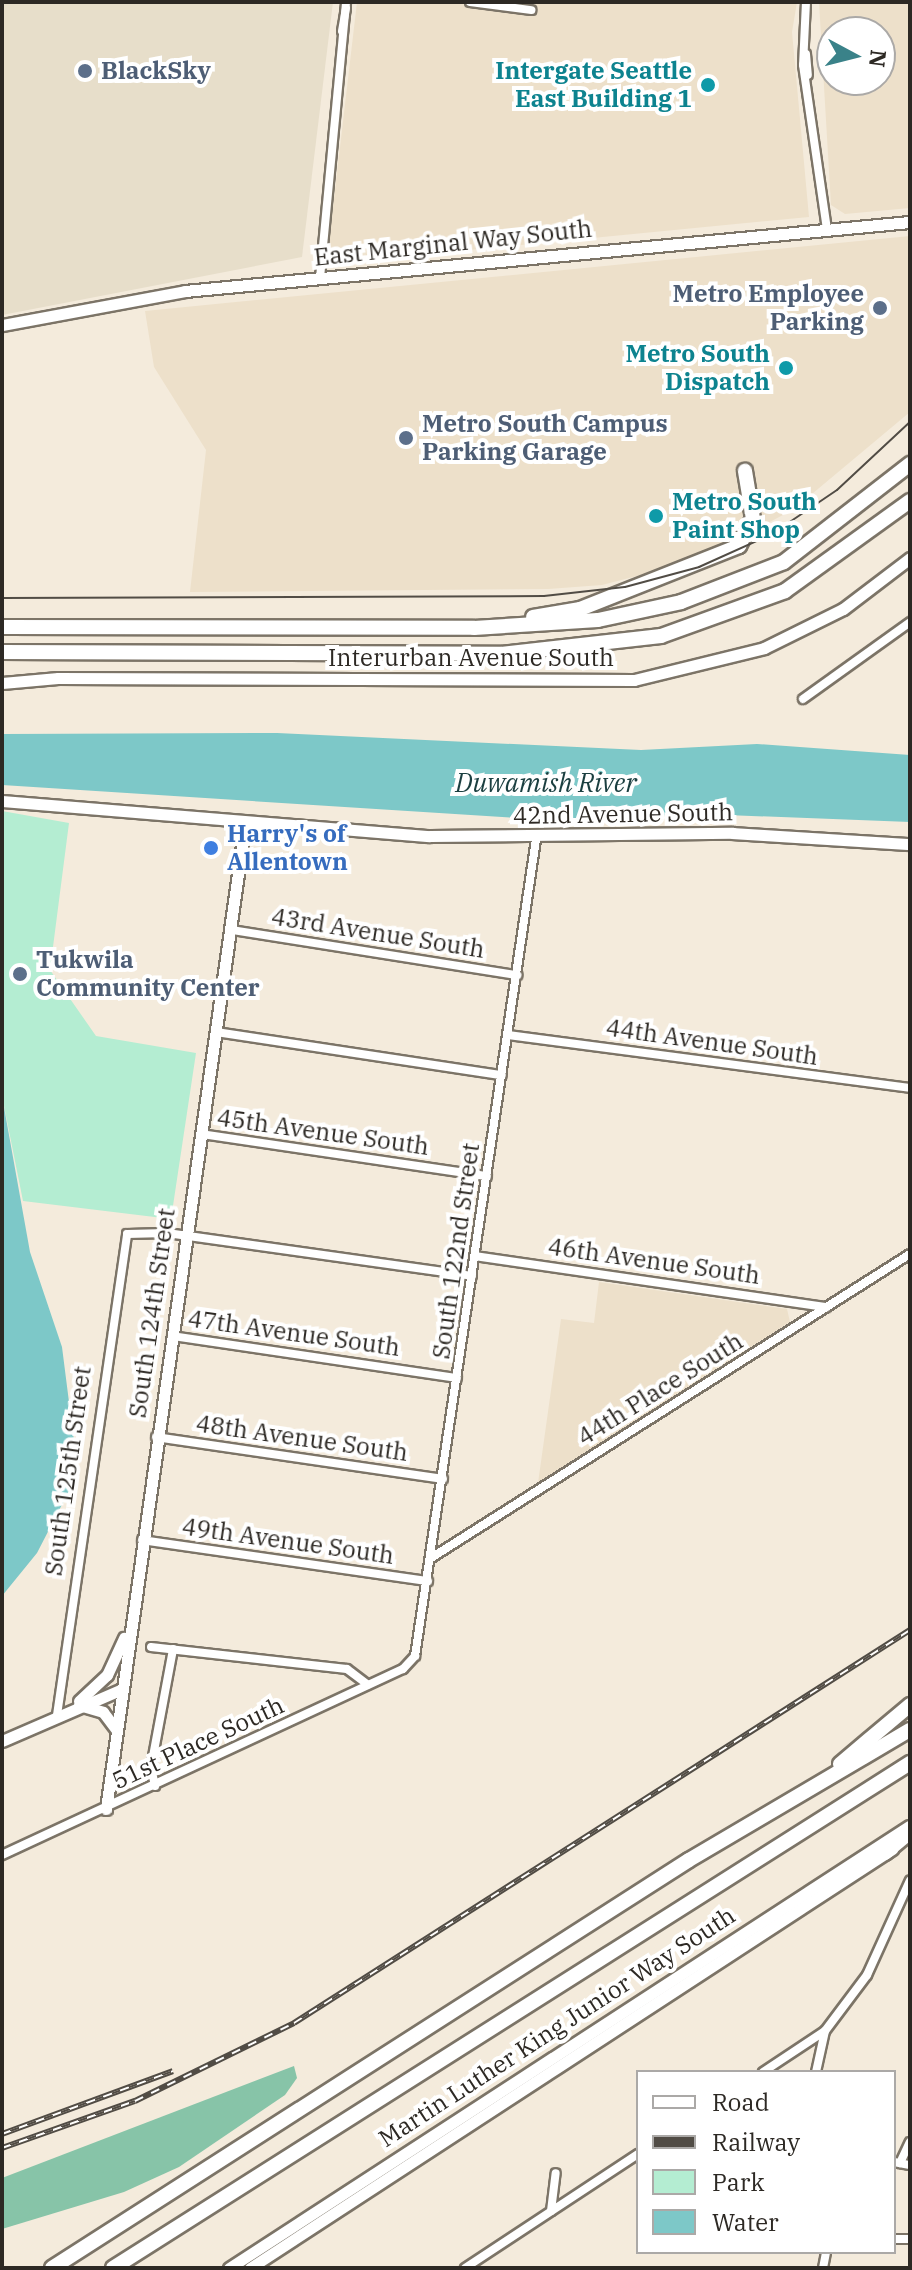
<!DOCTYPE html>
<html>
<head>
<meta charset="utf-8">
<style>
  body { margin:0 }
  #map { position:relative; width:912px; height:2270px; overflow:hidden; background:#f4ebdc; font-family:"IBM Plex Serif",serif }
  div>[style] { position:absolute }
  .commercial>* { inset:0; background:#e7deca }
  .built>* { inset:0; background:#ede0ca }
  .green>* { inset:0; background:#b4edd2 }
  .forest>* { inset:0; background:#87c4a8 }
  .water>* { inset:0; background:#7dc8c8 }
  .roads { filter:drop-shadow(2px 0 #7c7467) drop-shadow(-2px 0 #7c7467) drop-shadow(0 2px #7c7467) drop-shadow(0 -2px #7c7467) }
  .street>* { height:8px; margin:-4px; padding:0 4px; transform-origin:4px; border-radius:4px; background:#fff }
  .secondary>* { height:11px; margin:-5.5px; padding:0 5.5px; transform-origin:5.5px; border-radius:5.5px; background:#fff }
  .highway>* { height:14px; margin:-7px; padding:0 7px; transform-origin:7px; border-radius:7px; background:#fff }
  .tram>* { height:2px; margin:-1px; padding:0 1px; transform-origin:1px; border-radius:1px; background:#514c45 }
  .rail>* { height:6px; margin-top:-3px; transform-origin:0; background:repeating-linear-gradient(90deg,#fff 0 9px,#514c45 0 18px); box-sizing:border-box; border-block:2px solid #514c45 }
  .dots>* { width:22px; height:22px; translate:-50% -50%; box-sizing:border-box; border:4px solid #fff; border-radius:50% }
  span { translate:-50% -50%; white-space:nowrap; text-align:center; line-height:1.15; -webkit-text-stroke:8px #fff; paint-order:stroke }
  .service-label { font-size:24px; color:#4e5e75; font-weight:700 }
  .left { translate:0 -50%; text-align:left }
  .right { translate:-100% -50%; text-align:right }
  .culture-label { font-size:24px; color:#0d838f; font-weight:700 }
  .street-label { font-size:24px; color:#2d2924 }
  .shop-label { font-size:24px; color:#366cbe; font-weight:700 }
  .water-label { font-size:26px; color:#1b3f40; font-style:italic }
  .frame { position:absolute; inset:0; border:4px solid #2d2924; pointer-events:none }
  .legend { position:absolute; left:636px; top:2070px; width:260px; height:184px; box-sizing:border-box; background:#fff; border:2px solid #aba9a7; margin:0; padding:10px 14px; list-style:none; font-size:24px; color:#2d2924 }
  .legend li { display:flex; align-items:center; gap:16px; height:40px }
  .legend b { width:40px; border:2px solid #aba9a7 }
  .north { position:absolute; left:816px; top:16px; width:80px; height:80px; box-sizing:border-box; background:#fff; border:2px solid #aba9a7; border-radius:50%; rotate:97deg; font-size:22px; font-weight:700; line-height:32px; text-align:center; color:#2d2924 }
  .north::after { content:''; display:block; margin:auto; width:28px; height:36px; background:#3a8289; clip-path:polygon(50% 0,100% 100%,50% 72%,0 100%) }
</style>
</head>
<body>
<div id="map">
  <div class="commercial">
    <i style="clip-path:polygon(2px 2px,333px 2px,302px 257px,2px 315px)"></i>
  </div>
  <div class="built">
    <i style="clip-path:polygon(357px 2px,797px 2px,792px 32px,809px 217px,335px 263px,329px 241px)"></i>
    <i style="clip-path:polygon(evenodd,819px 2px,910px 2px,910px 208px,845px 214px,831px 205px,819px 2px,832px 32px,880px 32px,880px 80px,832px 80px,832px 32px)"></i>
    <i style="clip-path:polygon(910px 236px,910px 412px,794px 509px,699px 560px,602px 585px,548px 589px,190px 592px,206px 450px,154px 367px,145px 311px)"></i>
    <i style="clip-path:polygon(599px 1282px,787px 1309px,790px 1322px,538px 1483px,561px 1319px,594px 1323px)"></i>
  </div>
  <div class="green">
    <i style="clip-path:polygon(2px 811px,69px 823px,50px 970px,96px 1036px,196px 1053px,171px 1219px,23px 1201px,2px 1096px)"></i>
  </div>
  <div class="forest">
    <i style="clip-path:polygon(294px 2066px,297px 2078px,285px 2095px,179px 2167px,124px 2192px,2px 2229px,2px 2178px)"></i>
  </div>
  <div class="water">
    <i style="clip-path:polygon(277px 733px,641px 750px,757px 744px,910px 755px,910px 822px,701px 814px,547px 820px,2px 785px,2px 734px)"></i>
    <i style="clip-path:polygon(2px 1096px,30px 1252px,62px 1347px,76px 1457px,70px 1489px,37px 1553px,2px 1596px)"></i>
  </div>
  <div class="roads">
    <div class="street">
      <i style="left:470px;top:2px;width:62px;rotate:7.5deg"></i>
      <i style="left:806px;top:2px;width:63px;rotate:92.7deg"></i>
      <i style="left:803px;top:65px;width:166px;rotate:81.7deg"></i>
      <i style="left:342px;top:31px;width:23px;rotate:-80deg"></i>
      <i style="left:806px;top:54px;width:21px;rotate:85deg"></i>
      <i style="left:320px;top:278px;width:277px;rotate:-84.6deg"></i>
      <i style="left:803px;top:699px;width:132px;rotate:-35.7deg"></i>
      <i style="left:232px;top:930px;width:289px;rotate:9deg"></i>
      <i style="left:216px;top:1032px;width:289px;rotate:8.6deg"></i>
      <i style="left:508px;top:1035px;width:405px;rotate:7.5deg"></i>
      <i style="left:201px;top:1134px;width:289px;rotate:8.4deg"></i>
      <i style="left:475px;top:1256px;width:355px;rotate:8.3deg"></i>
      <i style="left:172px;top:1336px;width:288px;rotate:8.4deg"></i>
      <i style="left:156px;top:1437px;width:290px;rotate:8.3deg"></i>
      <i style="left:142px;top:1540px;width:289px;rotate:8.2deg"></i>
      <i style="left:431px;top:1558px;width:567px;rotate:-32.4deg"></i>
      <i style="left:151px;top:1647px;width:197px;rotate:6.4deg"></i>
      <i style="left:347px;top:1669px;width:26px;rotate:37deg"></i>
      <i style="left:57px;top:1715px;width:486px;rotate:-81.7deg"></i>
      <i style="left:127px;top:1234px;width:40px;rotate:-1.4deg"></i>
      <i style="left:167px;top:1233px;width:308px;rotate:8deg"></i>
      <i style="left:155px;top:1786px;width:19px;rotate:-102deg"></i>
      <i style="left:151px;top:1767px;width:120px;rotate:-79.4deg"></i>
      <i style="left:2px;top:1855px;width:442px;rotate:-24.9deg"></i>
      <i style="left:403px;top:1669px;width:18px;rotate:-47deg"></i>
      <i style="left:415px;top:1656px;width:825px;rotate:-81.57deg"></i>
      <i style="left:763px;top:2072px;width:74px;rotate:-33.5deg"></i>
      <i style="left:816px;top:2072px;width:42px;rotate:-77.6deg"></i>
      <i style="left:825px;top:2031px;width:70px;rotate:-53.1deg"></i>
      <i style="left:867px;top:1975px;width:104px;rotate:-65.6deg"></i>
      <i style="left:894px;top:2162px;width:16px;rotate:11deg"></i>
      <i style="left:900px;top:2163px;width:23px;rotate:-65deg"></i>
      <i style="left:551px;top:2211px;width:38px;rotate:-83deg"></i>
      <i style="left:894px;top:2239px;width:16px"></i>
      <i style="left:465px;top:2268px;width:207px;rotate:-33.4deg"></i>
      <i style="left:823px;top:2268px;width:16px;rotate:-79deg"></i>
    </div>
    <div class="secondary">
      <i style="left:2px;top:325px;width:186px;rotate:-10.5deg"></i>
      <i style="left:185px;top:291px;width:728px;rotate:-5.44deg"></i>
      <i style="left:2px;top:683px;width:56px;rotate:-5.1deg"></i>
      <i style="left:58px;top:678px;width:576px;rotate:0.2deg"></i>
      <i style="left:634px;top:680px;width:134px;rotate:-13.8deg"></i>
      <i style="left:764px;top:648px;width:88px;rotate:-26.3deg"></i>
      <i style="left:843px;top:609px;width:84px;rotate:-37.3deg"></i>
      <i style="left:2px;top:801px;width:429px;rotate:4.7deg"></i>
      <i style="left:430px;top:836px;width:303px;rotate:-0.6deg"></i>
      <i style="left:733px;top:833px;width:177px;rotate:3.6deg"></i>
      <i style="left:79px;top:1701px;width:38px;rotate:-43deg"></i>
      <i style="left:107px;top:1675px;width:41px;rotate:-65.3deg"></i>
      <i style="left:79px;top:1705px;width:25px;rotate:16deg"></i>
      <i style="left:103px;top:1712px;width:21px;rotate:53deg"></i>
      <i style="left:2px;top:1741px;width:131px;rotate:-23.4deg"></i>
      <i style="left:106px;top:1809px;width:995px;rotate:-81.97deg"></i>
      <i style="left:229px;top:2268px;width:811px;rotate:-33.02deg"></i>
      <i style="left:250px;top:2268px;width:767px;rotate:-33.13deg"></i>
    </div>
    <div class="highway">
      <i style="left:533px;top:617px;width:48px;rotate:-9.7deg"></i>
      <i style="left:580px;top:609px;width:171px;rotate:-21.6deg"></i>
      <i style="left:739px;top:546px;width:30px;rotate:-63deg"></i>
      <i style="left:753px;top:519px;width:49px;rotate:-99.5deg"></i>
      <i style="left:2px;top:627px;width:472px;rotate:0.1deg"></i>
      <i style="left:474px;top:628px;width:124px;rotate:-3.7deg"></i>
      <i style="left:598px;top:620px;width:85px;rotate:-12.2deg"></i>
      <i style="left:681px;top:602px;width:110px;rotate:-21.2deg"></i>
      <i style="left:784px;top:562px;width:160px;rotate:-37.9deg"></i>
      <i style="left:2px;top:652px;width:499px;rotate:0.2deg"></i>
      <i style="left:501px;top:654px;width:161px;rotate:-6.4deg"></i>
      <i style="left:661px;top:636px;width:132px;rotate:-19.9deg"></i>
      <i style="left:785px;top:591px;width:154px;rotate:-35.8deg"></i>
      <i style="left:840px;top:1764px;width:92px;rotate:-40.1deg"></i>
      <i style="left:885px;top:1853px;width:33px;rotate:-40deg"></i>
      <i style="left:52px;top:2268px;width:756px;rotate:-32.64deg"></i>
      <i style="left:689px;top:1860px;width:256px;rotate:-30.5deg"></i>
      <i style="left:113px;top:2268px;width:944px;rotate:-32.36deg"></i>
    </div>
  </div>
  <div class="tram">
    <i style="left:2px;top:598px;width:542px;rotate:-0.21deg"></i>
    <i style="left:544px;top:596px;width:81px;rotate:-6.3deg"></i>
    <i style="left:625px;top:587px;width:77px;rotate:-15.1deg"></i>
    <i style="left:699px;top:567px;width:80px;rotate:-24.3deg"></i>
    <i style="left:772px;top:534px;width:78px;rotate:-34.1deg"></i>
    <i style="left:837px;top:490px;width:100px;rotate:-43deg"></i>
  </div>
  <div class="rail">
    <i style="left:2px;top:2134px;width:182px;rotate:-20.2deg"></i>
    <i style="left:2px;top:2148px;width:141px;rotate:-19.5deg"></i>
    <i style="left:135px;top:2101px;width:177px;rotate:-26.1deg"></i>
    <i style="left:294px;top:2023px;width:731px;rotate:-32.54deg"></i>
  </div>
  <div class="dots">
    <i style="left:85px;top:71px;background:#5c6f8a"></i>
    <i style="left:708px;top:85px;background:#0f9aa8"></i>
    <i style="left:880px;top:308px;background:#5c6f8a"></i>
    <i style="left:786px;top:368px;background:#0f9aa8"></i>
    <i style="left:406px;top:438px;background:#5c6f8a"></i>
    <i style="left:656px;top:516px;background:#0f9aa8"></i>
    <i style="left:211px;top:848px;background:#3f7fe0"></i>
    <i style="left:20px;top:974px;background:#5c6f8a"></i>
  </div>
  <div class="service-label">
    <span class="left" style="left:101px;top:71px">BlackSky</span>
    <span class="right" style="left:864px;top:308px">Metro Employee<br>Parking</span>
    <span class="left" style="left:422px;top:438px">Metro South Campus<br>Parking Garage</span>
    <span class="left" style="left:36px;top:974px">Tukwila<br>Community Center</span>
  </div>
  <div class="culture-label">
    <span class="right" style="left:692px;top:85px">Intergate Seattle<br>East Building 1</span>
    <span class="right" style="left:770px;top:368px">Metro South<br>Dispatch</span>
    <span class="left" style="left:672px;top:516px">Metro South<br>Paint Shop</span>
  </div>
  <div class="street-label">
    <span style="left:453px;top:243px;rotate:-6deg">East Marginal Way South</span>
    <span style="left:471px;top:658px">Interurban Avenue South</span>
    <span style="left:623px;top:814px;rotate:-1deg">42nd Avenue South</span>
    <span style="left:378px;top:933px;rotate:9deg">43rd Avenue South</span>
    <span style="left:712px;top:1042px;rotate:8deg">44th Avenue South</span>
    <span style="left:323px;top:1132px;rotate:8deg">45th Avenue South</span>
    <span style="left:456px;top:1251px;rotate:-82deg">South 122nd Street</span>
    <span style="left:654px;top:1261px;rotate:8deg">46th Avenue South</span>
    <span style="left:152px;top:1313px;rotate:-82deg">South 124th Street</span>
    <span style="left:294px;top:1333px;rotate:8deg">47th Avenue South</span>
    <span style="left:660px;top:1389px;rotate:-32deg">44th Place South</span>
    <span style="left:302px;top:1438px;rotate:8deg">48th Avenue South</span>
    <span style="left:68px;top:1471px;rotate:-82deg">South 125th Street</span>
    <span style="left:288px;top:1541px;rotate:8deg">49th Avenue South</span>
    <span style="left:198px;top:1743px;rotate:-25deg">51st Place South</span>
    <span style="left:557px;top:2027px;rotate:-33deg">Martin Luther King Junior Way South</span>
  </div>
  <div class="shop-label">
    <span class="left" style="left:227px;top:848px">Harry's of<br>Allentown</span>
  </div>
  <div class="water-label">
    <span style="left:546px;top:783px">Duwamish River</span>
  </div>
  <div class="frame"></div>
  <ul class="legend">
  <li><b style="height:10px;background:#fff"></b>Road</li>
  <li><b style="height:10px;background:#514c45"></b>Railway</li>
  <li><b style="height:22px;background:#b4edd2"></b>Park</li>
  <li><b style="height:22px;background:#7dc8c8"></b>Water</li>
  </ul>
  <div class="north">N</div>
</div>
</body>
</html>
